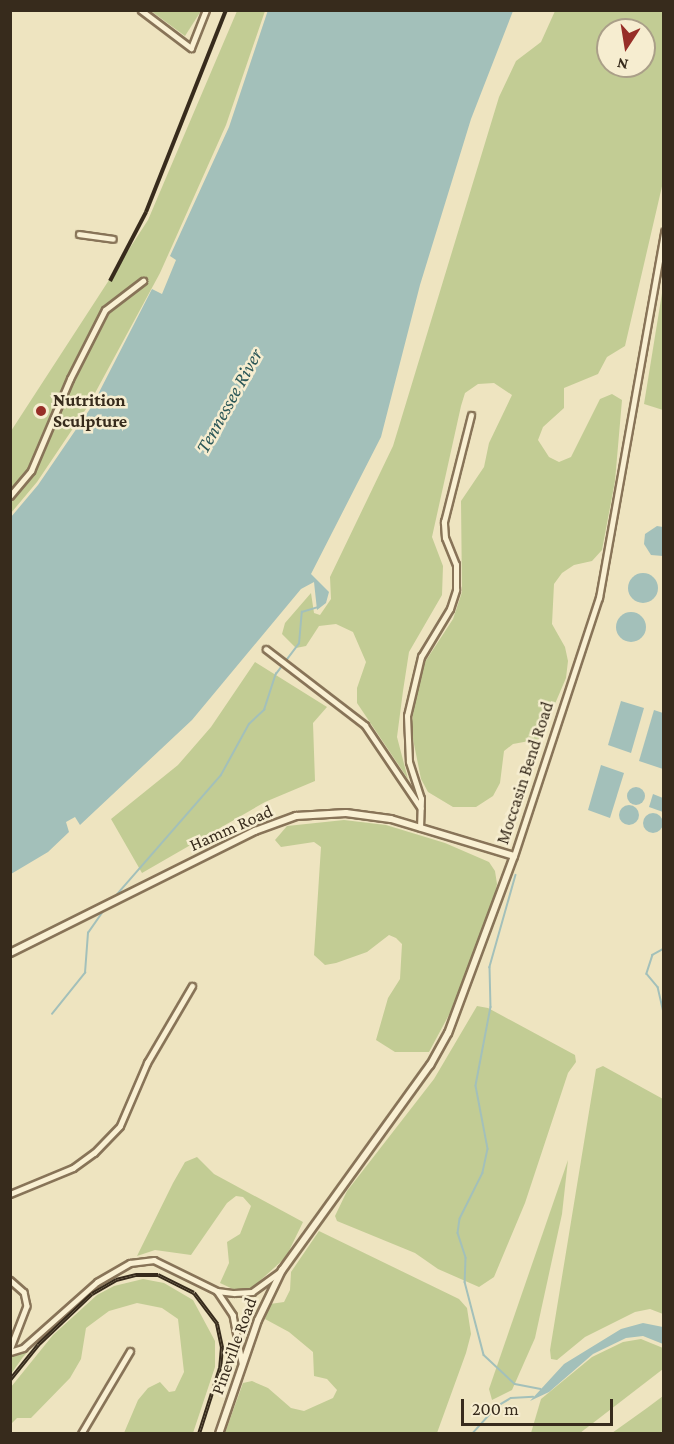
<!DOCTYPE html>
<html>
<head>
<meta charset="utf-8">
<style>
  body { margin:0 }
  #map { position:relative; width:674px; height:1444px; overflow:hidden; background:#eee4c0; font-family:"Crimson Pro",serif }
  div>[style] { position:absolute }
  .green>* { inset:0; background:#c2cc94 }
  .water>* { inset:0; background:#a3c0ba }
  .round { border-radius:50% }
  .stream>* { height:1.5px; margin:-0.75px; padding:0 0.75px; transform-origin:0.75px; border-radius:0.75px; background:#a3c0ba }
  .roads { filter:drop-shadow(2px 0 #887458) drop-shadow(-2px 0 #887458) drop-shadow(0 2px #887458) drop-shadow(0 -2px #887458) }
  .street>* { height:4.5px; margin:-2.25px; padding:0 2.25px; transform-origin:2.25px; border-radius:2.25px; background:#f9f0d3 }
  .secondary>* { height:6px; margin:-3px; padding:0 3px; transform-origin:3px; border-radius:3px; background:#f9f0d3 }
  .rail>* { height:4px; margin-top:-2px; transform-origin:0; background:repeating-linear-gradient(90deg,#f6edd0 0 4.5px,#372b1c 0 9px); box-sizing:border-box; border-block:2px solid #372b1c }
  .dots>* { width:16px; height:16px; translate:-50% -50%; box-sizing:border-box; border:3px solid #f6edd0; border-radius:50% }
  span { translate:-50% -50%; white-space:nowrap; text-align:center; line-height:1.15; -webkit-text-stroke:5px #f6edd0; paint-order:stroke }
  .poi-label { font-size:18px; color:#372b1c; font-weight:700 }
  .left { translate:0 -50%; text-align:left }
  .street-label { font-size:18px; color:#372b1c }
  .water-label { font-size:20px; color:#2b5757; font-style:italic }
  .frame { position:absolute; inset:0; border:12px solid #372b1c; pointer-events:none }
  .north { position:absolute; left:596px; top:18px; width:60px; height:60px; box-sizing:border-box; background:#f6edd0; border:2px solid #aa9f88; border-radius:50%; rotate:192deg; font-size:16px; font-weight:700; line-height:24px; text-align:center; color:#372b1c }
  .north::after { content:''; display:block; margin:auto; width:21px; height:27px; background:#972e27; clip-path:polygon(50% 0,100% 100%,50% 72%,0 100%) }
  .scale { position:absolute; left:461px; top:1399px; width:152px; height:27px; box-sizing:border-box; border:3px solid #372b1c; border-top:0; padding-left:8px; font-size:18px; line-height:21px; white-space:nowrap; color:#372b1c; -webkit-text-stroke:4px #f6edd0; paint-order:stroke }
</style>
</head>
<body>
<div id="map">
  <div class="green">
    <i style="clip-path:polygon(151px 11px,201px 11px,185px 36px)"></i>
    <i style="clip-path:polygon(237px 11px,265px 11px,226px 125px,160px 273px,88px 406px,37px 482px,11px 513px,11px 431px,148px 220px)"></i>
    <i style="clip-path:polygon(evenodd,555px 11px,663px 11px,663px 182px,625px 346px,607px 357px,598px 374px,564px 388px,564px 408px,543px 427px,538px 440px,549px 457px,559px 462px,571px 457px,600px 399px,612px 394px,622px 400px,615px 481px,602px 550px,592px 561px,574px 565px,562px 573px,554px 584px,552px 624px,565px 647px,568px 661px,566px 678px,540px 739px,513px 744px,504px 751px,500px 783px,493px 796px,476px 807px,453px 807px,428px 792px,421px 779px,411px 729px,414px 707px,425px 662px,453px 619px,462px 592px,461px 501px,484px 467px,489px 443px,512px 395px,494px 383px,478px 384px,465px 393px,461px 406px,432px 537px,443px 566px,442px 595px,409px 652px,403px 691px,397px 737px,408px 779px,357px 703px,357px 688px,366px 662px,353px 632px,336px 624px,319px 626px,306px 646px,296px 648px,282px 634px,285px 623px,311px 593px,314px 613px,320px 615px,331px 599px,330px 577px,393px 446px,499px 97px,516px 61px,541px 42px,555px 11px,608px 30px,644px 30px,644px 66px,608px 66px,608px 30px)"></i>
    <i style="clip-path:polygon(663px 287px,663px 410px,644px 404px)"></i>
    <i style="clip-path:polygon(255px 662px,327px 707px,313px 723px,315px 781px,265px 802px,142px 873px,111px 819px,178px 765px,211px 727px)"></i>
    <i style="clip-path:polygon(344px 820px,386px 825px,445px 843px,489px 862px,495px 871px,497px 884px,491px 910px,465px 985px,429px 1052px,395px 1052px,376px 1040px,388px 998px,400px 979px,402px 944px,396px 938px,389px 935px,367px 952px,336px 963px,325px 965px,314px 955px,321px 847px,314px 842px,281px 847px,275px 840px,287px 826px)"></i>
    <i style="clip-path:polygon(477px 1006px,488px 1008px,575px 1055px,576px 1062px,568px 1073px,525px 1203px,494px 1277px,479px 1287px,438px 1269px,415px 1253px,337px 1221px,335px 1216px,347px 1191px,434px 1079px)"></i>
    <i style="clip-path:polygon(603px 1066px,663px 1099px,663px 1314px,650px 1309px,635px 1312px,585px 1337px,557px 1360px,551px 1359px,550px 1350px,596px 1069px)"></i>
    <i style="clip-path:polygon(197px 1157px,214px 1174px,303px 1222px,286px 1257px,252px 1288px,235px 1290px,220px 1283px,229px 1263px,227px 1242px,240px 1234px,251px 1206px,243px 1197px,236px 1196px,227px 1203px,191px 1255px,155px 1250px,137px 1256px,173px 1183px,185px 1162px)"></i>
    <i style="clip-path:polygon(568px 1160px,562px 1214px,535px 1338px,512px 1390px,492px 1400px,489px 1389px)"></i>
    <i style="clip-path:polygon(319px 1231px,459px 1299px,467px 1308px,471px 1334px,466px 1353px,437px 1433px,225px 1433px,243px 1383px,252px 1381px,268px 1388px,291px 1408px,304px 1411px,333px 1398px,337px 1390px,327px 1379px,314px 1376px,313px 1352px,289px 1332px,265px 1319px,270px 1304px,284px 1302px,290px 1290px,291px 1272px)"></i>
    <i style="clip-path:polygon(143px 1279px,164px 1283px,193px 1300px,215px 1341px,215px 1367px,193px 1433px,124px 1433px,138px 1400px,148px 1388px,160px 1382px,169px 1392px,175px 1391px,184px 1372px,178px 1319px,162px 1308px,137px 1303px,109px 1311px,86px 1328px,81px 1359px,70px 1378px,31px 1418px,17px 1418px,11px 1424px,11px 1387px,53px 1335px,97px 1295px,114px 1286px)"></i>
    <i style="clip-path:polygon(54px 1323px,23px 1357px,11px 1374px,11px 1357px,24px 1351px)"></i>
    <i style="clip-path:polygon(641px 1339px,663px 1348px,663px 1369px,580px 1433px,531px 1433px,541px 1399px,592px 1357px,623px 1342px)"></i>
    <i style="clip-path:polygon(663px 1396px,663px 1433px,612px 1433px,647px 1408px)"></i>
  </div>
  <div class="water">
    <i style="clip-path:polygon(268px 10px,513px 11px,471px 119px,420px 285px,381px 437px,311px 574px,329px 592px,326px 603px,317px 610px,314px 582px,301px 589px,192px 720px,80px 825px,75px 817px,66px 822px,69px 832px,48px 852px,11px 874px,11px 517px,38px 485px,92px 406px,152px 289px,162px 294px,176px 260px,170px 256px,229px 127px)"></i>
    <i style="clip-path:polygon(657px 526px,663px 527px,663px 556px,651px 555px,644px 544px,645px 534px)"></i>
    <i class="round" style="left:628px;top:573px;width:30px;height:30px"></i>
    <i class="round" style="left:616px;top:612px;width:30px;height:30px"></i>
    <i style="clip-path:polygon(621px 701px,644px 708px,631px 753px,608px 745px)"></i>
    <i style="clip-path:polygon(654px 710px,663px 713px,663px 769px,639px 761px)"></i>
    <i style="clip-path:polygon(601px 765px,624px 773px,610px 818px,588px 810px)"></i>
    <i class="round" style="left:627px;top:787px;width:18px;height:18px"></i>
    <i style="clip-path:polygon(653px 794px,663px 798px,663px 812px,649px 807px)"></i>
    <i class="round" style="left:619px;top:805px;width:20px;height:20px"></i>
    <i class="round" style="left:643px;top:813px;width:20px;height:20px"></i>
    <i style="clip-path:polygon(643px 1323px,663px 1327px,663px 1344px,643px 1336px,626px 1338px,593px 1354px,549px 1392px,530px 1401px,564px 1364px,621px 1329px)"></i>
  </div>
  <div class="stream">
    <i style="left:516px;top:875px;width:96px;rotate:105.8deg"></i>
    <i style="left:490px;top:967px;width:40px;rotate:88.6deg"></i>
    <i style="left:491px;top:1007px;width:80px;rotate:100.8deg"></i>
    <i style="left:476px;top:1086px;width:64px;rotate:79.2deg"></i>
    <i style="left:488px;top:1149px;width:25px;rotate:102deg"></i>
    <i style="left:483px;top:1173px;width:51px;rotate:116.6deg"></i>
    <i style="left:460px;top:1219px;width:14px;rotate:98deg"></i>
    <i style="left:458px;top:1233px;width:26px;rotate:72deg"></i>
    <i style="left:466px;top:1258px;width:24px;rotate:92deg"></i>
    <i style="left:465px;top:1282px;width:75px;rotate:75.4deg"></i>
    <i style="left:484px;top:1355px;width:42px;rotate:43.1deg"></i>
    <i style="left:515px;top:1384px;width:26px;rotate:11deg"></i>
    <i style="left:113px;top:899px;width:164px;rotate:-48.9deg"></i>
    <i style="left:221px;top:775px;width:58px;rotate:-61.2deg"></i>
    <i style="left:249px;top:724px;width:21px;rotate:-43deg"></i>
    <i style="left:264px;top:710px;width:38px;rotate:-72deg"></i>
    <i style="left:276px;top:674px;width:38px;rotate:-53deg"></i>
    <i style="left:299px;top:644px;width:32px;rotate:-85deg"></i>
    <i style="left:302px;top:612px;width:17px;rotate:-17deg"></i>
    <i style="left:664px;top:949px;width:13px;rotate:151deg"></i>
    <i style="left:653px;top:955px;width:20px;rotate:108deg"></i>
    <i style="left:647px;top:974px;width:17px;rotate:50deg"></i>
    <i style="left:658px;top:987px;width:26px;rotate:77deg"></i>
    <i style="left:52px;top:1014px;width:53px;rotate:-51.2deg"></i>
    <i style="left:85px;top:973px;width:40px;rotate:-85.7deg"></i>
    <i style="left:88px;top:933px;width:28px;rotate:-55deg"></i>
    <i style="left:472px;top:1434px;width:36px;rotate:-48deg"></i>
    <i style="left:496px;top:1407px;width:17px;rotate:-31deg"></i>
    <i style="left:511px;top:1398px;width:22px;rotate:-3deg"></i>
  </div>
  <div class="roads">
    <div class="street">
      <i style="left:141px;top:10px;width:63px;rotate:37.2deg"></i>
      <i style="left:191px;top:48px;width:41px;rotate:-68.5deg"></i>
      <i style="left:79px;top:234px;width:34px;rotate:8deg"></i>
      <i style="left:10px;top:496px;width:33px;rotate:-50deg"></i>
      <i style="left:31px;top:471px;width:100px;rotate:-67deg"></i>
      <i style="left:70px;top:379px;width:77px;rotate:-63.1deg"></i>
      <i style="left:105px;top:310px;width:48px;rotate:-37.3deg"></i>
      <i style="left:266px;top:649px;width:125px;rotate:37.5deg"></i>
      <i style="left:365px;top:725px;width:100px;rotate:56deg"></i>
      <i style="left:420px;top:828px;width:29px;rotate:-88deg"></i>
      <i style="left:421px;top:799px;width:39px;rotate:-108deg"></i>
      <i style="left:409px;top:762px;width:46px;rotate:-92.5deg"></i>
      <i style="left:407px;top:716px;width:61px;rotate:-76.7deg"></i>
      <i style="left:421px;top:657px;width:56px;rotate:-58.9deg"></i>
      <i style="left:450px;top:609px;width:20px;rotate:-72deg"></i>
      <i style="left:456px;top:590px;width:25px;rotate:-90deg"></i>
      <i style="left:456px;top:565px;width:29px;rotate:-112deg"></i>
      <i style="left:445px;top:538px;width:16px;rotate:-94deg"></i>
      <i style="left:444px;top:522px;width:110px;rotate:-75.8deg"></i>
      <i style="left:514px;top:856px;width:272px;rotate:-71.8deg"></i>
      <i style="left:599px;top:598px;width:372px;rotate:-79.9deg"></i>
      <i style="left:10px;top:1194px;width:68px;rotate:-22.4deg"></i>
      <i style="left:73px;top:1168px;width:26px;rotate:-36deg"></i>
      <i style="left:94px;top:1153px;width:37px;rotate:-46deg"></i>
      <i style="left:120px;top:1126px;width:69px;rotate:-66.8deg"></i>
      <i style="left:147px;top:1063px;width:89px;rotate:-59.7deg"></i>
      <i style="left:10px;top:1280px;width:18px;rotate:41deg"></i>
      <i style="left:24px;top:1292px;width:14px;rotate:78deg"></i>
      <i style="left:27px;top:1306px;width:47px;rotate:111.1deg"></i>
      <i style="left:217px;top:1291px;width:29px;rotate:56deg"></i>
      <i style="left:233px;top:1315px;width:48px;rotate:79.2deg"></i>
      <i style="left:10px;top:1352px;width:14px;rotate:-17deg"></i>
      <i style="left:23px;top:1348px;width:99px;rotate:-41.7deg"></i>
      <i style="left:97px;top:1282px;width:38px;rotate:-30deg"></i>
      <i style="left:130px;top:1263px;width:24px;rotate:-7deg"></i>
      <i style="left:154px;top:1260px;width:70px;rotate:26.2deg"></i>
      <i style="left:217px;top:1291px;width:17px;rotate:7deg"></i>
      <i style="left:234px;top:1293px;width:18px;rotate:-3deg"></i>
      <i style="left:252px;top:1292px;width:34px;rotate:-36deg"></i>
      <i style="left:81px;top:1434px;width:96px;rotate:-59.4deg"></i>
    </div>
    <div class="secondary">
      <i style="left:10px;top:953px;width:274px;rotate:-26.5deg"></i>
      <i style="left:255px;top:831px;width:44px;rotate:-20.1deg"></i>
      <i style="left:296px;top:816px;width:50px;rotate:-3.4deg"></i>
      <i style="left:346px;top:813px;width:45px;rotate:7.6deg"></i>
      <i style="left:391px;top:819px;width:128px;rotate:16.7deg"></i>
      <i style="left:514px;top:856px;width:189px;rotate:110.4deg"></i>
      <i style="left:448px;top:1033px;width:37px;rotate:119deg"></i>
      <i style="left:430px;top:1065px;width:253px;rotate:125.8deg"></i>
      <i style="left:282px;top:1270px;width:55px;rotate:115.6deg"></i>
      <i style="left:258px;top:1320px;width:120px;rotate:108.9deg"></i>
    </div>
  </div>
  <div class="rail">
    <i style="left:110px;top:281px;width:78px;rotate:-62.4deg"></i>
    <i style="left:146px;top:212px;width:217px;rotate:-68.4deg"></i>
    <i style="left:10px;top:1380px;width:45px;rotate:-51.3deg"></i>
    <i style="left:38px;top:1345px;width:74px;rotate:-43.4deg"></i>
    <i style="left:92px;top:1294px;width:28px;rotate:-30deg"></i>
    <i style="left:116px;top:1280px;width:21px;rotate:-14deg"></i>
    <i style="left:136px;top:1275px;width:22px"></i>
    <i style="left:158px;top:1275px;width:40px;rotate:26.6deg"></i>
    <i style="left:194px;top:1293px;width:39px;rotate:53deg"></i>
    <i style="left:217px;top:1324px;width:24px;rotate:78deg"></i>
    <i style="left:222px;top:1347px;width:21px;rotate:95deg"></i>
    <i style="left:220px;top:1368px;width:69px;rotate:107.7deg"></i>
  </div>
  <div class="dots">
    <i style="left:41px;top:411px;background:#972e27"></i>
  </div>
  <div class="poi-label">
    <span class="left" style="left:53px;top:411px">Nutrition<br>Sculpture</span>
  </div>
  <div class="street-label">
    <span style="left:525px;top:773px;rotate:-72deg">Moccasin Bend Road</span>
    <span style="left:231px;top:828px;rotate:-24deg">Hamm Road</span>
    <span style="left:234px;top:1346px;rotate:-70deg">Pineville Road</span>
  </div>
  <div class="water-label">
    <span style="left:229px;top:401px;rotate:-61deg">Tennessee River</span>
  </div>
  <div class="frame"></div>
  <div class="north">N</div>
  <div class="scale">200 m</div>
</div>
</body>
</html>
